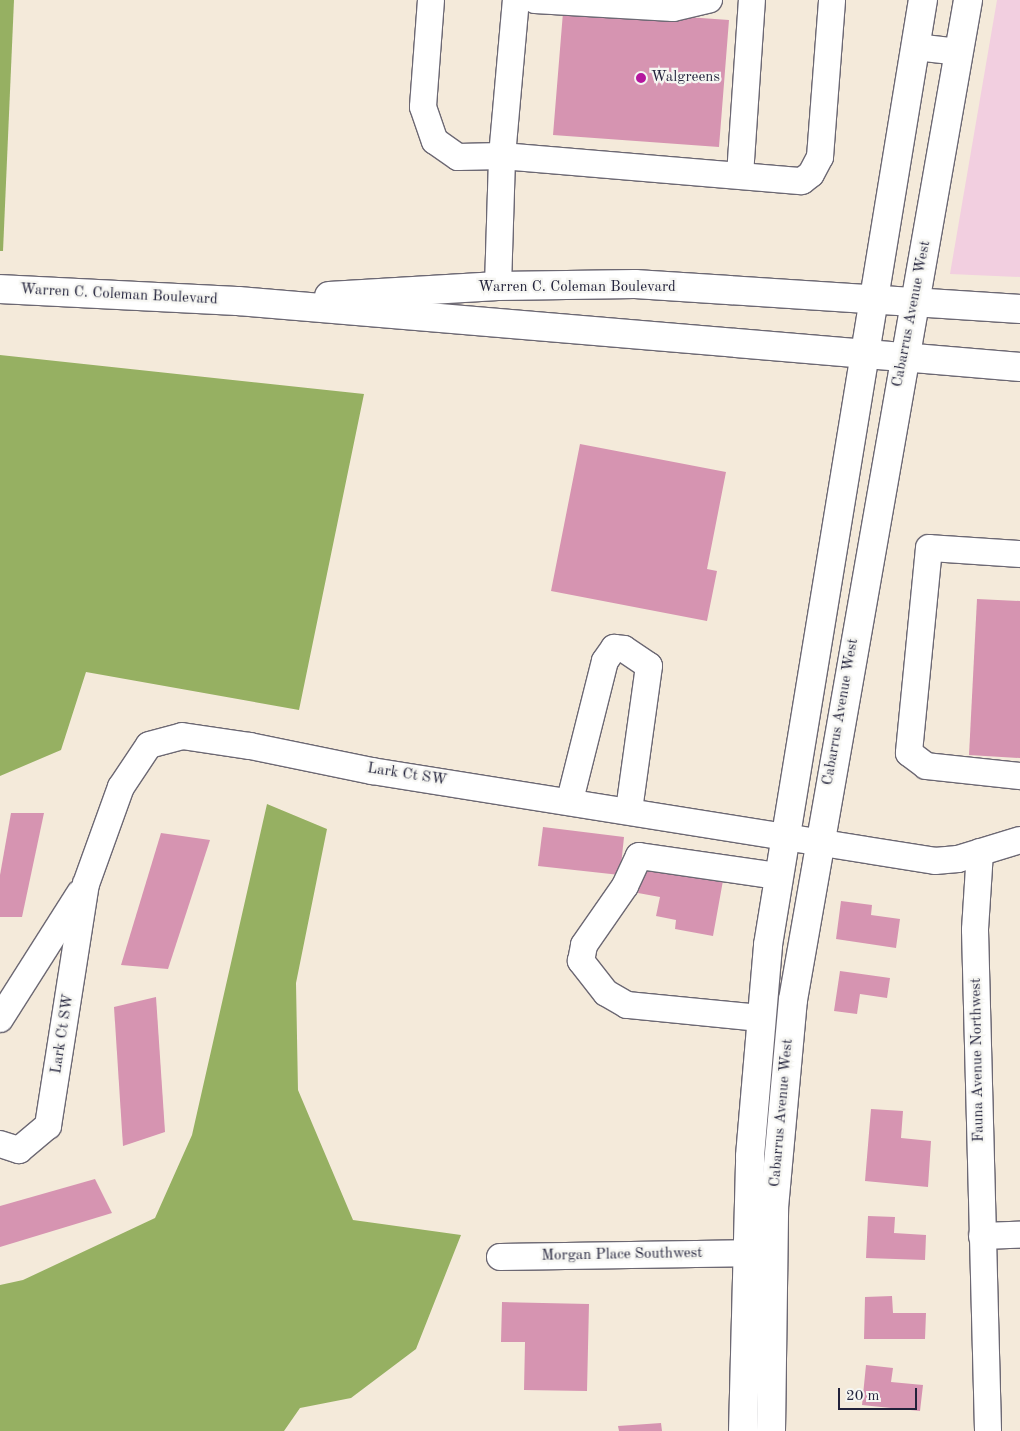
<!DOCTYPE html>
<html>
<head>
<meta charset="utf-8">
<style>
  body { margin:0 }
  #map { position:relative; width:1020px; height:1431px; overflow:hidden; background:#f4eada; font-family:"Old Standard TT",serif }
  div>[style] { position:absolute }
  .built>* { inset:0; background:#f2cfe0 }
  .forest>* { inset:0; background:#96b062 }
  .building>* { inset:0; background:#d694b1 }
  .roads { filter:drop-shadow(1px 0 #6c6873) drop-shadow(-1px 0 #6c6873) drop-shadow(0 1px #6c6873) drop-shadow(0 -1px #6c6873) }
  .minor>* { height:26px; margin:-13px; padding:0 13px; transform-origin:13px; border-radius:13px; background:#fff }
  .major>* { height:28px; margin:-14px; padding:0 14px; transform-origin:14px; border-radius:14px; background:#fff }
  .highway>* { height:28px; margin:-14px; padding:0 14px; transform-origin:14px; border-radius:14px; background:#fff }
  .dots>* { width:14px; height:14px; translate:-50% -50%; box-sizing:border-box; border:2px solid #f6f6f2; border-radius:50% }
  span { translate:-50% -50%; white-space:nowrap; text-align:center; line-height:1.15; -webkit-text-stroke:4.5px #f6f6f2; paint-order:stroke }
  .poi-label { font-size:15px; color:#22223b }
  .left { translate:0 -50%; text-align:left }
  .street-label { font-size:15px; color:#22223b }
  .scale { position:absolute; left:838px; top:1388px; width:79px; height:22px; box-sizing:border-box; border:2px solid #22223b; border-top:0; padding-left:6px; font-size:15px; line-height:18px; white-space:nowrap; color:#22223b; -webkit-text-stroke:4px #f6f6f2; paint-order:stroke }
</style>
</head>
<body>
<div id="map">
  <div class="built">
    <i style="clip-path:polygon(997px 0,1020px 0,1020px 277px,950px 274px)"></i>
  </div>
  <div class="forest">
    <i style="clip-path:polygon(0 0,14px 0,3px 251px,0 251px)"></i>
    <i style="clip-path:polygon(0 355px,364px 394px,299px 710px,86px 672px,61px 750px,0 776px)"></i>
    <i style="clip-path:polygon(267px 804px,327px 829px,296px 983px,298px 1090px,353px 1220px,461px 1235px,416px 1349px,351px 1398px,300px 1408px,284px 1431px,0 1431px,0 1285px,23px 1280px,155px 1218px,192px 1135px)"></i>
  </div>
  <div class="building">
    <i style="clip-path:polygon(564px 0,601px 11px,729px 20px,719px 147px,553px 135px)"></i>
    <i style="clip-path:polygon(580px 444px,726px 472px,707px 569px,717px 571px,707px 621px,551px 591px)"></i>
    <i style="clip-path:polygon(977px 599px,1020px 601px,1020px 758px,969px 755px)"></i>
    <i style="clip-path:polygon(11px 813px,44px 813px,22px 917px,0 917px,0 875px)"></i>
    <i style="clip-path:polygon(543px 827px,624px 837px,620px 875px,538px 866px)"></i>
    <i style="clip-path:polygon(161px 833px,210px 840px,168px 969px,121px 965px)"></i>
    <i style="clip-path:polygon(645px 860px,724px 875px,713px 936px,675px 929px,676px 920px,656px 916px,660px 897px,638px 893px)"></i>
    <i style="clip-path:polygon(841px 901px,872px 905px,871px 915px,900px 919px,896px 948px,836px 939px)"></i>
    <i style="clip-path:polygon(840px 971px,890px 978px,887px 998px,860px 994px,857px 1014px,834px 1011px)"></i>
    <i style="clip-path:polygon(156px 997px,165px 1132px,123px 1146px,114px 1007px)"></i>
    <i style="clip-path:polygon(871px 1109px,903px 1111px,901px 1138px,931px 1141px,928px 1187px,865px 1181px)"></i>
    <i style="clip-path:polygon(95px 1179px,112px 1213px,0 1247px,0 1206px)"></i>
    <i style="clip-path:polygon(868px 1216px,895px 1217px,894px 1233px,926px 1235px,925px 1260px,866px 1258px)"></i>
    <i style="clip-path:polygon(892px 1296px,893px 1313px,926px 1313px,925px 1339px,864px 1339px,865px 1297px)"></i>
    <i style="clip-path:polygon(502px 1302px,589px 1304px,587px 1391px,524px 1390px,525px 1342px,501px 1342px)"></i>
    <i style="clip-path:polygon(866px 1365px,893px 1368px,891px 1382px,923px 1385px,920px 1411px,862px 1405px)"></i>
    <i style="clip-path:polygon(661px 1423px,662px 1431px,619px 1431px,618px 1426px)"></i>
  </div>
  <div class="roads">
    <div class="minor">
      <i style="left:431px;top:0;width:107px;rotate:94.3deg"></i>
      <i style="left:423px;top:107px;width:36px;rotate:71deg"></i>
      <i style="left:435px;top:141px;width:28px;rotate:35deg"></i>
      <i style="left:458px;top:157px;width:44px;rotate:-1.3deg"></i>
      <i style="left:502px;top:156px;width:301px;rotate:4.8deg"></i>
      <i style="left:802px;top:181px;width:11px;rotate:-38deg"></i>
      <i style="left:811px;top:174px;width:19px;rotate:-62deg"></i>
      <i style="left:820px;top:157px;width:157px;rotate:-85.6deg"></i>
      <i style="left:535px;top:0;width:138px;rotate:3.3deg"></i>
      <i style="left:673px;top:8px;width:37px;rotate:-13deg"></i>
      <i style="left:915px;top:47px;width:44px;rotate:6.5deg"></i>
      <i style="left:740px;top:175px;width:175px;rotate:-86.1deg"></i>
      <i style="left:498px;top:286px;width:130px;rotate:-88.2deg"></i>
      <i style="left:502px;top:156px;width:157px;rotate:-84.9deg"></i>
      <i style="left:1020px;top:554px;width:91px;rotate:-176.2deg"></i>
      <i style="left:929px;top:548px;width:206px;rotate:95.6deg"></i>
      <i style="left:909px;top:753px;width:21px;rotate:37deg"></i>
      <i style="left:926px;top:766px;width:95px;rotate:6.1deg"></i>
      <i style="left:570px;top:800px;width:143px;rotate:-75.9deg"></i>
      <i style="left:605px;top:661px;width:16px;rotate:-55deg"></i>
      <i style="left:614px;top:648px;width:10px;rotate:6deg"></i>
      <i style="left:624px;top:649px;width:30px;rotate:34deg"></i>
      <i style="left:649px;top:666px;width:146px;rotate:97.9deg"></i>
      <i style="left:980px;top:852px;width:78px;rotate:93.7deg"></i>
      <i style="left:975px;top:930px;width:501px;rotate:88.51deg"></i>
      <i style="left:760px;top:1018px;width:134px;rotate:-174.4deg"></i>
      <i style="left:627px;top:1005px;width:24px;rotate:-150deg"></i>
      <i style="left:606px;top:993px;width:41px;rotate:-128deg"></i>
      <i style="left:581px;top:961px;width:16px;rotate:-79deg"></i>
      <i style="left:584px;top:945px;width:72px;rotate:-55.2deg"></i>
      <i style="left:625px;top:886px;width:33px;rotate:-65deg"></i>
      <i style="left:639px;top:856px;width:139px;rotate:8.2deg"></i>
      <i style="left:0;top:1019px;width:149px;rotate:-57.6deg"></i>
      <i style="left:0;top:1144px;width:20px;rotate:18deg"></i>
      <i style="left:19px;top:1150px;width:38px;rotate:-40deg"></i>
      <i style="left:48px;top:1126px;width:245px;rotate:-81.1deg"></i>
      <i style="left:86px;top:884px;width:103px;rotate:-70.2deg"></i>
      <i style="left:121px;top:787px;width:50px;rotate:-56.3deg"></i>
      <i style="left:149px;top:745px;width:34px;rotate:-15deg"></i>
      <i style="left:182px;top:736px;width:69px;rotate:8.4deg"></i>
      <i style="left:250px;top:746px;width:125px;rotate:11.6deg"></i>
      <i style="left:372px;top:771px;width:570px;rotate:9.08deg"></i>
      <i style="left:935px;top:861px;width:23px;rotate:-5deg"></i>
      <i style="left:958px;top:859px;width:65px;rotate:-17deg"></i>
      <i style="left:982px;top:1236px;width:38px;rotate:-2deg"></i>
      <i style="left:500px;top:1257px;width:245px;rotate:-0.9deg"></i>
      <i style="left:745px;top:1253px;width:13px;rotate:23deg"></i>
      <i style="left:757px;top:1258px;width:12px;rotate:85deg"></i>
    </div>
    <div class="major">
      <i style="left:743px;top:1431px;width:275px;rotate:-88.5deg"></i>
      <i style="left:750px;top:1156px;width:212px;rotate:-85.1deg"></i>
      <i style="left:768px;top:945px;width:958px;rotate:-80.69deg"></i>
      <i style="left:771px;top:1431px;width:223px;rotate:-89.2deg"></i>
      <i style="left:774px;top:1208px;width:209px;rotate:-84.8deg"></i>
      <i style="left:793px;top:1000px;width:1015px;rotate:-80.07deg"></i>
    </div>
    <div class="highway">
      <i style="left:0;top:289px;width:238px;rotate:2.9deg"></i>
      <i style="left:238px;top:301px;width:785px;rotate:4.82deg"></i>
      <i style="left:329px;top:296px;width:169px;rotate:-3.4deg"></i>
      <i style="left:498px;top:286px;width:137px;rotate:-0.8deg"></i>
      <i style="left:635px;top:284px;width:386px;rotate:3.7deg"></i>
    </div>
  </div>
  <div class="dots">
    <i style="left:641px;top:78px;background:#b5179e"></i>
  </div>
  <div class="poi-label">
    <span class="left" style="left:651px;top:78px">Walgreens</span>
  </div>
  <div class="street-label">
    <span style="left:577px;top:288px">Warren C. Coleman Boulevard</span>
    <span style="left:119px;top:295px;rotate:3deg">Warren C. Coleman Boulevard</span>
    <span style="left:912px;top:314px;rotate:-79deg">Cabarrus Avenue West</span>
    <span style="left:841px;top:712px;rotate:-80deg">Cabarrus Avenue West</span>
    <span style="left:407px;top:775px;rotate:9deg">Lark Ct SW</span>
    <span style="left:63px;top:1034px;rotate:-81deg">Lark Ct SW</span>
    <span style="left:978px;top:1060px;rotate:-91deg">Fauna Avenue Northwest</span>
    <span style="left:782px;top:1113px;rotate:-85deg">Cabarrus Avenue West</span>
    <span style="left:622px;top:1255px;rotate:-1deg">Morgan Place Southwest</span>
  </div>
  <div class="scale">20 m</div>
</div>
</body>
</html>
